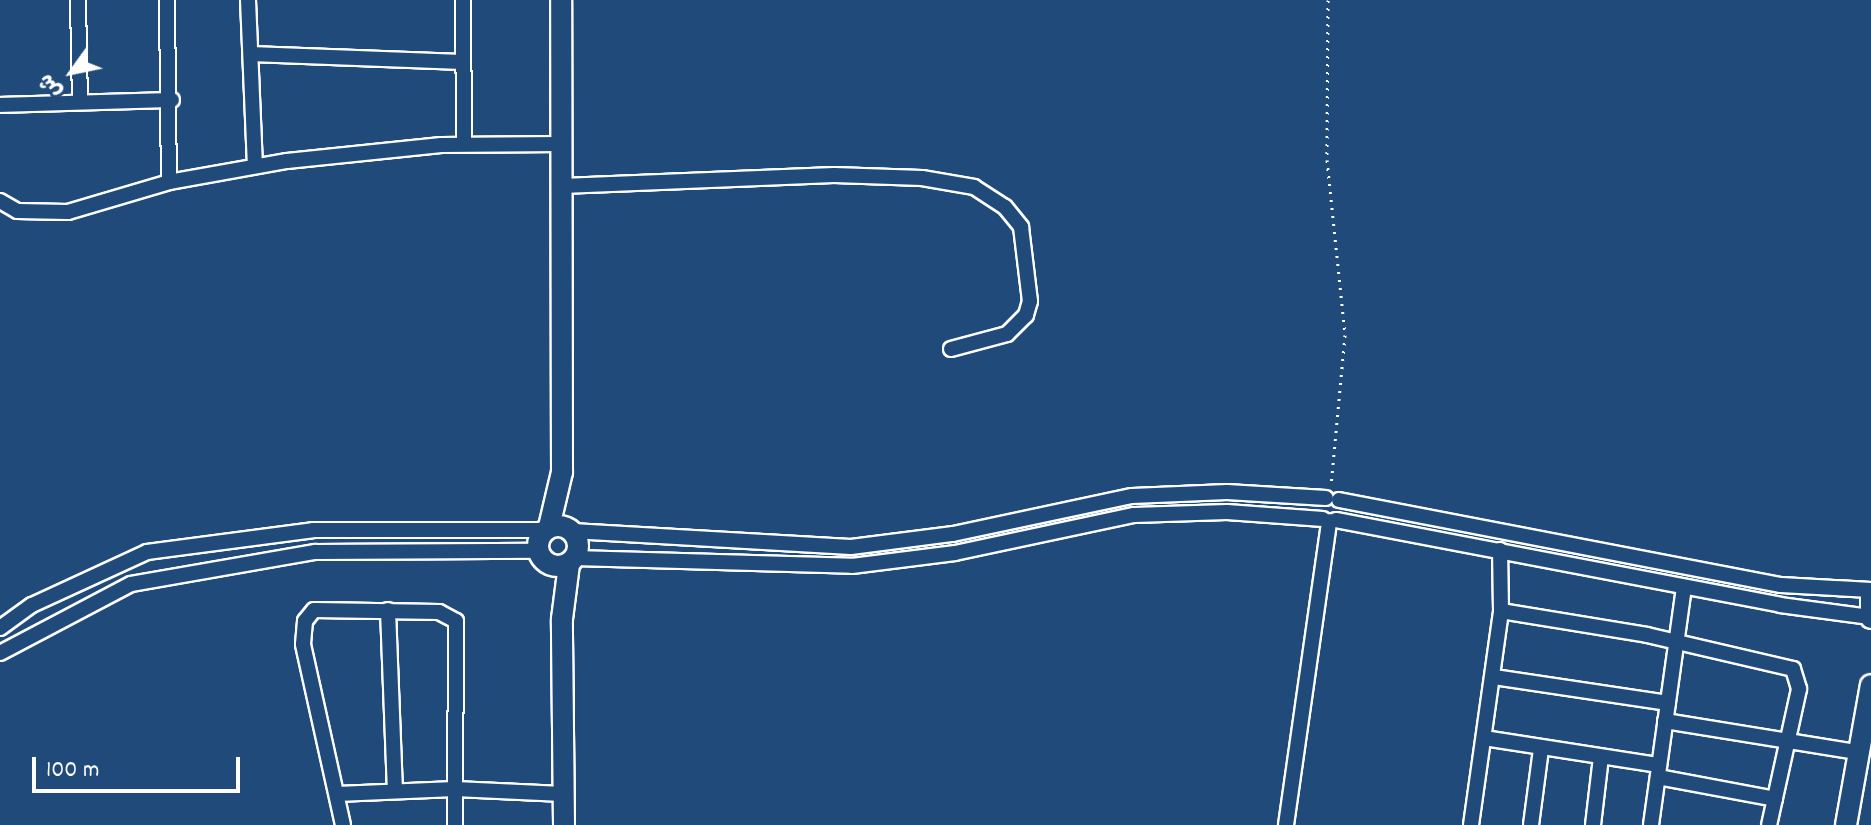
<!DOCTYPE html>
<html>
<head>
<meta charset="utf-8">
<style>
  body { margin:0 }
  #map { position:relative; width:1871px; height:825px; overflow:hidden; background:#1f4a7a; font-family:Dekko,"Playpen Sans Arabic",sans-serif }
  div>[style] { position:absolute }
  .path>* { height:3px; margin-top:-1.5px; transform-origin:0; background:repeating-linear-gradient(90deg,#fff 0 2px,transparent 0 8px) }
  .roads { filter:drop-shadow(2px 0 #fff) drop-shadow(-2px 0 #fff) drop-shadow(0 2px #fff) drop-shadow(0 -2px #fff) }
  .street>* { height:14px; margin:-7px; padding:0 7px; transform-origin:7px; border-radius:7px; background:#1f4a7a }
  .secondary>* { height:20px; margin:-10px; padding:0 10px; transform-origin:10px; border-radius:10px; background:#1f4a7a }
  .secondary>.ring { margin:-10px; padding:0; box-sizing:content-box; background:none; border:20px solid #1f4a7a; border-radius:50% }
  span { translate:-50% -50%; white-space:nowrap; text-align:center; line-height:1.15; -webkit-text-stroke:6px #1f4a7a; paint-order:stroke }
  .north { position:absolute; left:32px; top:32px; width:80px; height:80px; -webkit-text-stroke:6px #1f4a7a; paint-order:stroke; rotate:237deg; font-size:22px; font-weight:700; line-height:32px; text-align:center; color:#fff }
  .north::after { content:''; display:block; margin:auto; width:28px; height:36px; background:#fff; clip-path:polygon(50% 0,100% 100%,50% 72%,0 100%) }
  .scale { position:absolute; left:32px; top:757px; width:208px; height:36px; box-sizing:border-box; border:4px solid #fff; border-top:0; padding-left:10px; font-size:24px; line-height:28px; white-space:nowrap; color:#fff; -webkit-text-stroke:6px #1f4a7a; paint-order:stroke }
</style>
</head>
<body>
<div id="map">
  <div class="path">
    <i style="left:1328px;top:0;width:160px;rotate:90.4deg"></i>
    <i style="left:1327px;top:160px;width:176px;rotate:84.1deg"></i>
    <i style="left:1345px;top:335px;width:151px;rotate:95.3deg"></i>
  </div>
  <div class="roads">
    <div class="street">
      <i style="left:78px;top:0;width:100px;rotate:88.9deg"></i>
      <i style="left:167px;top:0;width:182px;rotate:89.4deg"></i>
      <i style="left:248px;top:0;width:166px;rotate:87.6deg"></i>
      <i style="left:463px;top:0;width:143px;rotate:89.6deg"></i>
      <i style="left:251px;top:54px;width:211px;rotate:2.2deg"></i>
      <i style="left:0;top:105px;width:172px;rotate:-1.7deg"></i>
      <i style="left:562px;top:186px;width:272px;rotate:-2.3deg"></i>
      <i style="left:834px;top:175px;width:88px;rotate:2deg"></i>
      <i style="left:922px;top:178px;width:53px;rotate:9.8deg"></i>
      <i style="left:974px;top:187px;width:37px;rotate:33deg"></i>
      <i style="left:1005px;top:207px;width:26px;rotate:51deg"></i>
      <i style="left:1021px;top:227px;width:75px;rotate:83.1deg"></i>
      <i style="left:1030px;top:301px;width:15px;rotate:106deg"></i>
      <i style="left:1026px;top:315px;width:27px;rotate:135deg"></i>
      <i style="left:1007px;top:334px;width:58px;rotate:165deg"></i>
      <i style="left:0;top:201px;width:20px;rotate:30deg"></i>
      <i style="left:17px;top:211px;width:51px;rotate:1.1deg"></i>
      <i style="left:68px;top:212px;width:105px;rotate:-16.5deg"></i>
      <i style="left:169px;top:182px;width:120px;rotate:-10.1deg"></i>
      <i style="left:287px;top:161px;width:155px;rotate:-5.9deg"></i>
      <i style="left:441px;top:145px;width:120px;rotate:-0.5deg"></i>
      <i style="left:1339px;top:500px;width:450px;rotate:10.9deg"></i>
      <i style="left:1781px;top:585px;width:90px;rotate:3.2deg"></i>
      <i style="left:1336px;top:520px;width:452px;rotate:10.8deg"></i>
      <i style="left:1780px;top:605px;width:91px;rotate:7.6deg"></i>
      <i style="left:572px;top:531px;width:279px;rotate:3.3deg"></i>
      <i style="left:851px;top:547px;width:103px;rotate:-7.3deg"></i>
      <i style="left:953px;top:534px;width:183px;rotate:-12deg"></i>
      <i style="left:1132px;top:496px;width:95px;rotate:-2.4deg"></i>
      <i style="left:1227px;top:492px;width:99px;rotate:3.5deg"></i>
      <i style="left:574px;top:558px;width:278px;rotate:1.6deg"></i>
      <i style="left:852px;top:566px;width:104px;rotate:-7.2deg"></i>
      <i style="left:955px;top:553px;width:183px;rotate:-12deg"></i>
      <i style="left:1134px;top:515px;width:93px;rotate:-1.8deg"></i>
      <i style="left:1227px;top:512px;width:96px;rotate:4.2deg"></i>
      <i style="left:388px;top:610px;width:179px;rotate:87.8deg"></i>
      <i style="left:1501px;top:611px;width:148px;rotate:9.3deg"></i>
      <i style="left:1647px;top:635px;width:150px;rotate:13.1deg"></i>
      <i style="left:1793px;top:669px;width:21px;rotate:73deg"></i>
      <i style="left:1799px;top:689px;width:139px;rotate:102.4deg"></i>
      <i style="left:0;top:628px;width:39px;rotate:-36deg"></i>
      <i style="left:32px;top:605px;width:127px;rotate:-24.7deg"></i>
      <i style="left:147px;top:552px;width:167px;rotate:-7.5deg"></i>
      <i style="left:313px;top:530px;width:230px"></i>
      <i style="left:0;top:653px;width:148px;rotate:-27.8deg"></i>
      <i style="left:131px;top:584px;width:187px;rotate:-9.9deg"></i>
      <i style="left:315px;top:552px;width:224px;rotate:-0.3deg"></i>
      <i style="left:1494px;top:677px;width:176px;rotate:8.5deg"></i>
      <i style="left:1665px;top:721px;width:193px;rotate:9.2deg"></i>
      <i style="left:1484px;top:738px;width:177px;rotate:8.8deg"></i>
      <i style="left:1658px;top:777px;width:119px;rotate:10.6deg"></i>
      <i style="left:337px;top:794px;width:118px;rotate:-2.4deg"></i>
      <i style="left:455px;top:789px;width:108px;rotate:2.7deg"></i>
      <i style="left:343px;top:825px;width:185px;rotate:-102.5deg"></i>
      <i style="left:303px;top:644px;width:23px;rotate:-85deg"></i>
      <i style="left:305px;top:621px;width:14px;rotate:-51deg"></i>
      <i style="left:314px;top:610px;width:125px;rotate:0.9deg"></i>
      <i style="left:439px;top:612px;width:19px;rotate:28deg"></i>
      <i style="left:456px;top:621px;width:204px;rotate:90.3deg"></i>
      <i style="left:1286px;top:825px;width:307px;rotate:-81.9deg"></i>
      <i style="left:1471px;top:825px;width:216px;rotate:-82deg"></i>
      <i style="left:1501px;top:611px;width:61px;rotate:-90.9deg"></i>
      <i style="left:1531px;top:825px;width:77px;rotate:-82.5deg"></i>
      <i style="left:1593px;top:825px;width:68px;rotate:-83.3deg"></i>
      <i style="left:1651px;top:825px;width:240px;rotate:-82.1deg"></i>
    </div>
    <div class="secondary">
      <i class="ring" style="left:538px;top:526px;width:20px;height:20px"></i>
      <i style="left:549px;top:527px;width:57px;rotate:-76.7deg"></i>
      <i style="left:562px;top:472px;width:472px;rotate:-90.1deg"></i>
      <i style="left:1871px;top:593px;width:25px;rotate:90deg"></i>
      <i style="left:564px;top:825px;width:206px;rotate:-90.6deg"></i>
      <i style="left:562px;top:619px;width:55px;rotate:-82.7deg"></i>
      <i style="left:1846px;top:825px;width:142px;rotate:-79.9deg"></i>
    </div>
  </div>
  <div class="north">ش</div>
  <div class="scale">100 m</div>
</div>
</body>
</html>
